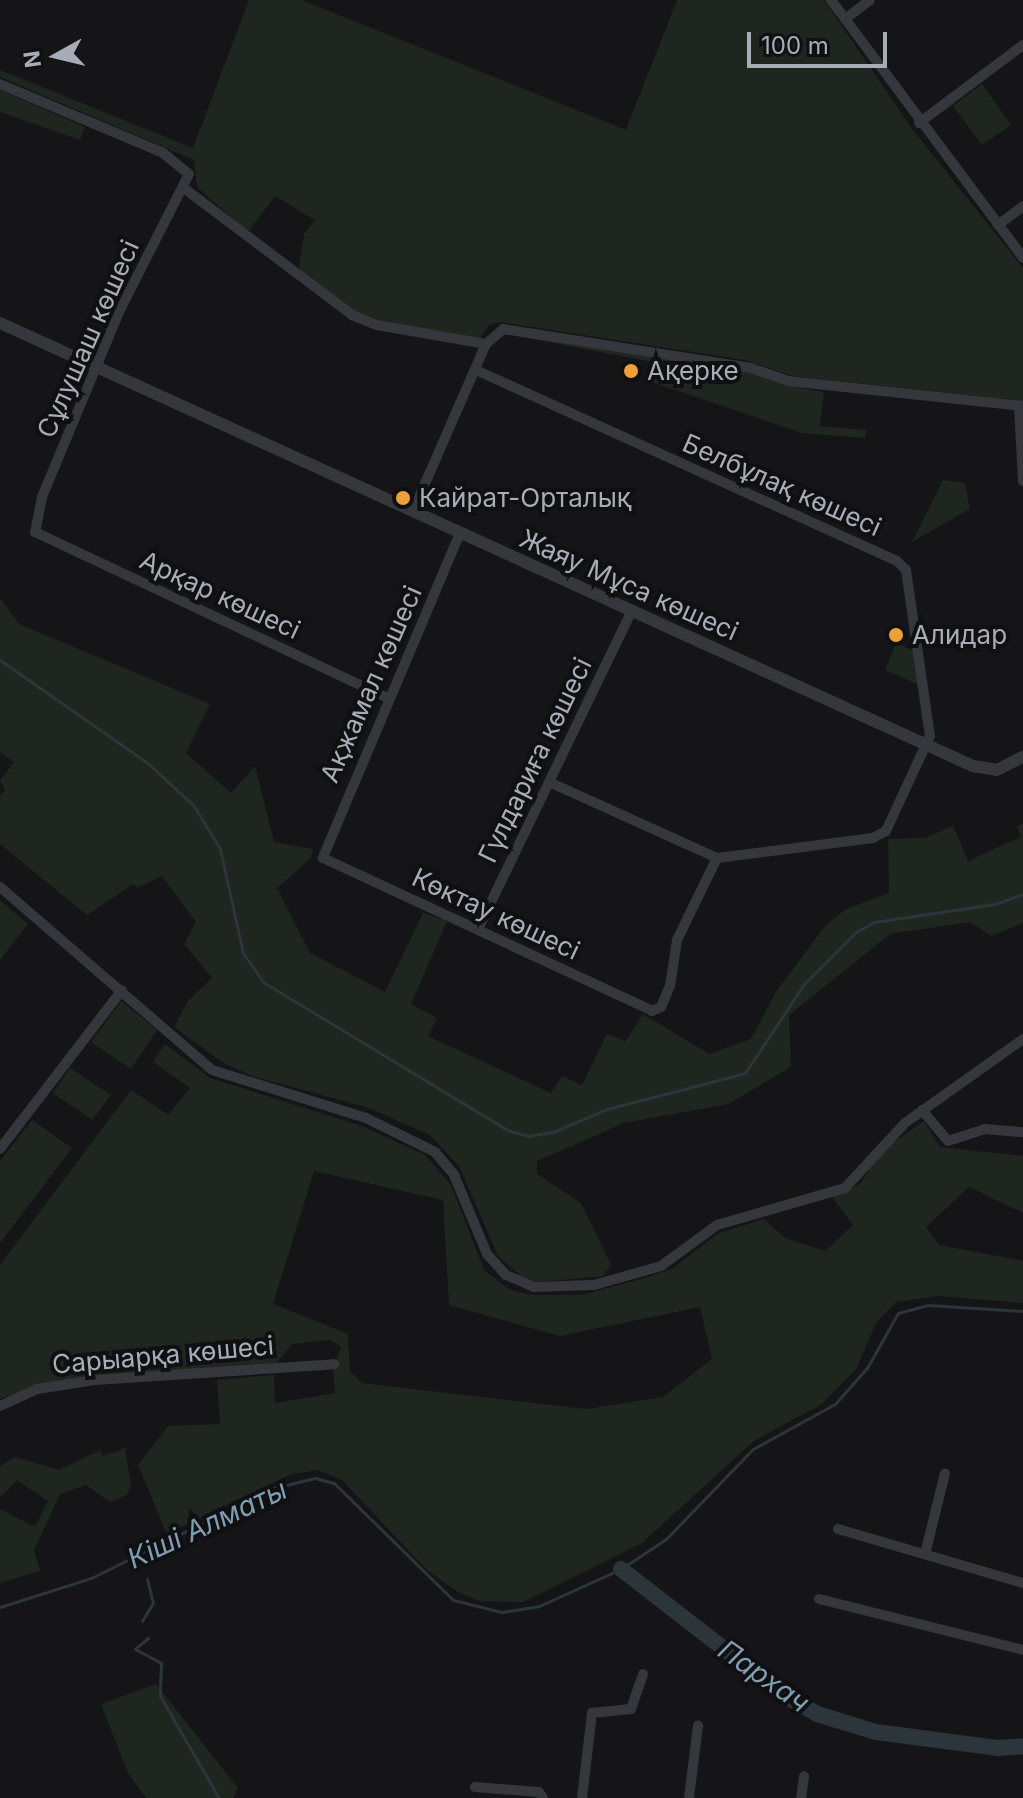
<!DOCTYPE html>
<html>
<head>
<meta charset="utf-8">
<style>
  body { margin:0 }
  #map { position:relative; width:1023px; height:1798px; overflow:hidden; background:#151517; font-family:Inter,sans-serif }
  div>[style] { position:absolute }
  .green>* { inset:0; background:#1f261f }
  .stream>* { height:3px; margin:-1.5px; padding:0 1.5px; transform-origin:1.5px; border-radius:1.5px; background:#2b353a }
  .river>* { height:16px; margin:-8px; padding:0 8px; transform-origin:8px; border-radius:8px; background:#2b353a }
  .minor>* { height:10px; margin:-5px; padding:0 5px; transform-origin:5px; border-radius:5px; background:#36373c }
  .tertiary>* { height:12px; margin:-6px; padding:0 6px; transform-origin:6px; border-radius:6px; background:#36373c }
  .dots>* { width:22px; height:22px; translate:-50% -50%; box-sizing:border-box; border:4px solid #101012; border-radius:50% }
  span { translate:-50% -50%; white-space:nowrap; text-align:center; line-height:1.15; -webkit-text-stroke:8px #101012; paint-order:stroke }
  .street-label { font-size:26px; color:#a7adb7 }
  .poi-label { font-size:26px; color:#a7adb7 }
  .left { translate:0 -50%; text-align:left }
  .water-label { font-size:28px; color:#7e9eb1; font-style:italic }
  .north { position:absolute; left:16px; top:16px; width:80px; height:80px; -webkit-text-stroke:6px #101012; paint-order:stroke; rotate:262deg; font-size:22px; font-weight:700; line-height:32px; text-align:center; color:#a7adb7 }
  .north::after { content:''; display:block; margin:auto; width:28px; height:36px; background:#a7adb7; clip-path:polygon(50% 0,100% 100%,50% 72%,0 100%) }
  .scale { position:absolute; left:747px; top:32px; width:140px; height:36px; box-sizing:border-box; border:4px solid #a7adb7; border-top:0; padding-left:10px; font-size:24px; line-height:28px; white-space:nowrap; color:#a7adb7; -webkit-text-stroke:6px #101012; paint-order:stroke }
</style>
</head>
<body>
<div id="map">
  <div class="green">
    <i style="clip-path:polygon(249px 0,301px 0,626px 130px,677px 0,824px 0,913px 130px,1023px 268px,1023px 401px,793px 376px,745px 360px,500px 322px,488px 326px,479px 340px,360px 316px,298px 274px,304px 234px,315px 220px,275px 196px,248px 232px,197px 187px,194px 160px,0 77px,0 70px,193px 148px)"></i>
    <i style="clip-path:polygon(982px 84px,1011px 125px,982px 145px,953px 106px)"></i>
    <i style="clip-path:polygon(0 90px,85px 127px,80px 140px,0 112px)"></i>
    <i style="clip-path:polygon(512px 335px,757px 373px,783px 385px,824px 392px,820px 426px,867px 430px,865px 438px,802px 433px,646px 380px,652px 362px)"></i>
    <i style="clip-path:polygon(943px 480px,965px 483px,970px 509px,912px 542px)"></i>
    <i style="clip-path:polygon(0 598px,19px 624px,210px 704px,186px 753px,231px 793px,255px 766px,274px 842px,313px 849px,311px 858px,277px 888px,310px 953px,385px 992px,423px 913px,447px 921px,411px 1004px,437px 1018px,428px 1036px,551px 1093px,562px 1076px,582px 1085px,607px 1034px,626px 1041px,643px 1014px,709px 1054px,751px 1039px,776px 992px,825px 926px,846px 909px,889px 893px,888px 839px,925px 838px,953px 826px,968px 861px,1021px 837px,1017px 827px,1023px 823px,1023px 923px,991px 936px,970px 922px,890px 934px,789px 1015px,791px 1067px,728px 1104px,624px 1123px,537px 1161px,537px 1174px,581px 1203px,611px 1265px,603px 1276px,538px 1282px,521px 1276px,498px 1256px,459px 1166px,430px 1135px,366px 1107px,252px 1076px,222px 1062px,174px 1027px,188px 1001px,212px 978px,184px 944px,196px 922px,162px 876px,137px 888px,133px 884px,87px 915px,0 844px,0 796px,5px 790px,0 781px,14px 762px,0 752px)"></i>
    <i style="clip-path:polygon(896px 643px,914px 651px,919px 685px,885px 670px)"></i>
    <i style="clip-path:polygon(0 900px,28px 924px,0 960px)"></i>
    <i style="clip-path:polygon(121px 1001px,157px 1030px,131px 1069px,91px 1042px)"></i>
    <i style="clip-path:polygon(evenodd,165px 1044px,210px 1078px,362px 1126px,425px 1155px,451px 1185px,484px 1270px,510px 1290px,533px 1295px,581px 1295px,642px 1279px,672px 1269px,719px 1233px,764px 1219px,785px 1238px,825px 1251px,853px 1225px,832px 1197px,859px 1185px,882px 1151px,924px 1121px,940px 1147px,1023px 1156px,1023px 1213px,969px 1187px,926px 1227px,939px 1245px,1023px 1261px,1023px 1303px,937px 1296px,896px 1302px,876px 1323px,856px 1369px,822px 1404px,755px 1440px,642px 1543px,523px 1602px,480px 1601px,458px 1592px,428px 1571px,342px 1480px,318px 1470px,292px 1474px,167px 1534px,138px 1465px,168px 1426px,220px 1424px,217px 1380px,274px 1375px,275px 1403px,335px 1393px,333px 1368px,341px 1347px,330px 1340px,292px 1344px,275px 1365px,46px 1383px,0 1399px,0 1265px,131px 1090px,168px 1115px,190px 1088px,153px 1062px,165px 1044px,314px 1171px,443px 1200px,449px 1305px,560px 1336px,700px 1307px,712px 1359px,663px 1397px,586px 1409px,362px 1383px,350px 1371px,348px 1334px,273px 1304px,314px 1171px)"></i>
    <i style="clip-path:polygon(70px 1068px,111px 1095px,92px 1120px,53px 1093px)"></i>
    <i style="clip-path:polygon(32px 1120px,72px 1148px,0 1243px,0 1161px)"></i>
    <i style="clip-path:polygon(125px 1448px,131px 1485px,127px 1495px,110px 1502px,86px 1485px,60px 1494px,34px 1550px,40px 1571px,0 1583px,0 1509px,35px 1527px,48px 1501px,17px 1480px,0 1498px,0 1466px,15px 1457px,59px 1470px,100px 1450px,103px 1456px)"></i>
    <i style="clip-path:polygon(156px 1684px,238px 1788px,233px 1798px,146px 1798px,128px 1773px,101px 1704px)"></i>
  </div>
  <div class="stream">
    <i style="left:0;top:660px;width:182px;rotate:34.9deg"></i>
    <i style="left:149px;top:764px;width:62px;rotate:43deg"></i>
    <i style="left:194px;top:806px;width:50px;rotate:58.8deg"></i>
    <i style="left:220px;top:849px;width:107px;rotate:77.5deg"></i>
    <i style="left:243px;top:953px;width:35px;rotate:55deg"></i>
    <i style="left:263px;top:982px;width:285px;rotate:31.2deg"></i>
    <i style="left:507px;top:1130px;width:22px;rotate:16deg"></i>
    <i style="left:528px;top:1136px;width:25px;rotate:-9deg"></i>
    <i style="left:553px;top:1132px;width:59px;rotate:-23.1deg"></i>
    <i style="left:607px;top:1109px;width:143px;rotate:-14.6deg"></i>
    <i style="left:745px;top:1073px;width:107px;rotate:-56.5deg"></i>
    <i style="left:804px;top:984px;width:74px;rotate:-45deg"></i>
    <i style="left:856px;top:932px;width:21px;rotate:-29deg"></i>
    <i style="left:874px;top:922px;width:122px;rotate:-8.5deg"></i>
    <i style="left:995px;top:904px;width:30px;rotate:-20deg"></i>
    <i style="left:0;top:1607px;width:96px;rotate:-17.7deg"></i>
    <i style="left:91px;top:1578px;width:204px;rotate:-26.2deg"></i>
    <i style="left:274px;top:1488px;width:42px;rotate:-13.7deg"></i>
    <i style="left:315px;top:1478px;width:20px;rotate:15deg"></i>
    <i style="left:334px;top:1483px;width:167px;rotate:44.5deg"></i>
    <i style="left:453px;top:1600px;width:50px;rotate:13.8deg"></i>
    <i style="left:502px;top:1612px;width:37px;rotate:-9deg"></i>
    <i style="left:539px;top:1606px;width:90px;rotate:-24.3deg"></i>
    <i style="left:621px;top:1569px;width:54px;rotate:-33.7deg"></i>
    <i style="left:666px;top:1539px;width:125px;rotate:-46deg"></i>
    <i style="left:753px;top:1449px;width:94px;rotate:-28.8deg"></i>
    <i style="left:835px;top:1404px;width:48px;rotate:-48.4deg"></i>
    <i style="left:867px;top:1368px;width:63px;rotate:-60.6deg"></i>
    <i style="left:898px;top:1313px;width:31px;rotate:-15deg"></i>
    <i style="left:928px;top:1305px;width:95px;rotate:3.6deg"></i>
    <i style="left:142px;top:1621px;width:21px;rotate:-59deg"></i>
    <i style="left:153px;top:1603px;width:25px;rotate:-104deg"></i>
    <i style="left:148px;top:1638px;width:17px;rotate:140deg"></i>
    <i style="left:135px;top:1649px;width:30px;rotate:28deg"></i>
    <i style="left:161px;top:1663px;width:33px;rotate:92deg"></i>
    <i style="left:160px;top:1696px;width:118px;rotate:60deg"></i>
  </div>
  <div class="river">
    <i style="left:621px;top:1569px;width:207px;rotate:37.8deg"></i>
    <i style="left:785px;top:1696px;width:37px;rotate:29deg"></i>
    <i style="left:817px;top:1714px;width:62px;rotate:17deg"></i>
    <i style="left:876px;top:1732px;width:122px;rotate:7.5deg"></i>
    <i style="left:997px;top:1748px;width:26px;rotate:-4deg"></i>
  </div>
  <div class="minor">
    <i style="left:831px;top:0;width:322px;rotate:53.3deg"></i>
    <i style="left:845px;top:19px;width:31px;rotate:-37deg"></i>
    <i style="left:0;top:84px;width:177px;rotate:22.9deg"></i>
    <i style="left:163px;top:153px;width:33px;rotate:39deg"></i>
    <i style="left:189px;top:174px;width:155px;rotate:116.9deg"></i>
    <i style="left:119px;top:312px;width:200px;rotate:112.6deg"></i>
    <i style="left:42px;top:497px;width:36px;rotate:101deg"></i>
    <i style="left:35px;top:532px;width:392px;rotate:25.2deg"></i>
    <i style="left:919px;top:123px;width:130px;rotate:-36.9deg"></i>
    <i style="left:185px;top:189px;width:209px;rotate:37deg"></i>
    <i style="left:352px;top:315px;width:27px;rotate:22deg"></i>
    <i style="left:377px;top:325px;width:111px;rotate:9.9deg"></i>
    <i style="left:998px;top:225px;width:31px;rotate:-37deg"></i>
    <i style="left:476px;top:370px;width:462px;rotate:24.4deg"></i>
    <i style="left:897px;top:561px;width:13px;rotate:45deg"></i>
    <i style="left:906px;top:570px;width:168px;rotate:81.8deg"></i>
    <i style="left:930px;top:736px;width:105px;rotate:114.9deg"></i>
    <i style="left:886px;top:831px;width:15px;rotate:152deg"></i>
    <i style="left:873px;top:838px;width:157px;rotate:172.7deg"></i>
    <i style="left:1019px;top:405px;width:76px;rotate:87deg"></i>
    <i style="left:413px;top:511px;width:182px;rotate:-66.4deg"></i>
    <i style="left:486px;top:344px;width:23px;rotate:-41deg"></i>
    <i style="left:503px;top:329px;width:251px;rotate:8.9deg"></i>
    <i style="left:751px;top:368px;width:39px;rotate:19deg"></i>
    <i style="left:788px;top:381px;width:236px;rotate:6.1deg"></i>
    <i style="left:460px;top:533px;width:353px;rotate:112.9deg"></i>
    <i style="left:323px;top:858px;width:363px;rotate:24.9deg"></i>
    <i style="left:652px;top:1011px;width:10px;rotate:-24deg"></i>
    <i style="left:661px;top:1007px;width:23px;rotate:-67deg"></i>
    <i style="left:670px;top:986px;width:47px;rotate:-81.3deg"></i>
    <i style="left:677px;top:940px;width:91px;rotate:-64deg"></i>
    <i style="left:549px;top:782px;width:184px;rotate:24.3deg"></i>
    <i style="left:0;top:887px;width:280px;rotate:40.8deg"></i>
    <i style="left:212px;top:1070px;width:161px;rotate:17.3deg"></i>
    <i style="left:366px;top:1118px;width:77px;rotate:26.2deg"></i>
    <i style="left:435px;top:1152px;width:30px;rotate:50deg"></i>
    <i style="left:454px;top:1175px;width:86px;rotate:67.3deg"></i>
    <i style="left:487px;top:1254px;width:28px;rotate:48deg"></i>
    <i style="left:506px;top:1275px;width:30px;rotate:23deg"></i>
    <i style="left:534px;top:1287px;width:60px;rotate:-1.9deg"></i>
    <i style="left:594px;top:1285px;width:70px;rotate:-15.8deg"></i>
    <i style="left:661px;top:1266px;width:69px;rotate:-36.2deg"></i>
    <i style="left:717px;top:1225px;width:133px;rotate:-16.1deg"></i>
    <i style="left:845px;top:1188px;width:88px;rotate:-47.3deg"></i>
    <i style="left:905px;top:1123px;width:145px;rotate:-35.4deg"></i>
    <i style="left:478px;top:929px;width:353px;rotate:-64.2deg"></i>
    <i style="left:922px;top:1110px;width:40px;rotate:50deg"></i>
    <i style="left:948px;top:1141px;width:39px;rotate:-18deg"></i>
    <i style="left:985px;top:1129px;width:38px;rotate:5deg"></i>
    <i style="left:0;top:1149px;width:200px;rotate:-52.5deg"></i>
    <i style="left:0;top:1406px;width:41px;rotate:-24.7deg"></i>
    <i style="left:37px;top:1389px;width:60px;rotate:-8.7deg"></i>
    <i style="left:96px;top:1380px;width:239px;rotate:-3.8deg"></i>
    <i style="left:838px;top:1529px;width:193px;rotate:16.3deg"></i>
    <i style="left:925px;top:1554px;width:83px;rotate:-76.1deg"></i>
    <i style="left:819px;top:1599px;width:210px;rotate:14deg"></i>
    <i style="left:475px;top:1787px;width:64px;rotate:4.5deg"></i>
    <i style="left:539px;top:1792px;width:7px;rotate:56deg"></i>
    <i style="left:582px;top:1798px;width:86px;rotate:-83.3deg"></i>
    <i style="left:592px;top:1713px;width:39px;rotate:-6deg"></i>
    <i style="left:631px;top:1709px;width:37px;rotate:-71deg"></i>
    <i style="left:689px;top:1798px;width:73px;rotate:-82.9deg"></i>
    <i style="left:801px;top:1798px;width:22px;rotate:-82deg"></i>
  </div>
  <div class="tertiary">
    <i style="left:0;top:323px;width:1069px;rotate:24.48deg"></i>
    <i style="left:973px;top:766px;width:24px;rotate:9deg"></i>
    <i style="left:997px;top:770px;width:29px;rotate:-27deg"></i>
  </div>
  <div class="dots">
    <i style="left:631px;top:371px;background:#eea035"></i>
    <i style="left:403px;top:498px;background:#eea035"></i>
    <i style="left:896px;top:635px;background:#eea035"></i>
  </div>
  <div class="street-label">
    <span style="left:88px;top:339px;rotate:-66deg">Сұлушаш көшесі</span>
    <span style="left:782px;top:485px;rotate:24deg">Белбұлақ көшесі</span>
    <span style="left:629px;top:585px;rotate:24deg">Жаяу Мұса көшесі</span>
    <span style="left:220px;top:595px;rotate:25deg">Арқар көшесі</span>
    <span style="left:371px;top:684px;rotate:-66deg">Ақжамал көшесі</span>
    <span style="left:535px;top:760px;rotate:-64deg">Гүлдариға көшесі</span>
    <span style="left:496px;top:914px;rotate:25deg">Көктау көшесі</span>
    <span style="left:163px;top:1355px;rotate:-5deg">Сарыарқа көшесі</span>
  </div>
  <div class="poi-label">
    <span class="left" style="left:647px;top:371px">Ақерке</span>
    <span class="left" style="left:419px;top:498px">Кайрат-Орталық</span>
    <span class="left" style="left:912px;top:635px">Алидар</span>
  </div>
  <div class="water-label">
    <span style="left:207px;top:1524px;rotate:-25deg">Кіші Алматы</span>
    <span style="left:764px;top:1676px;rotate:35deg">Пархач</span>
  </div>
  <div class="north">N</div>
  <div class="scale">100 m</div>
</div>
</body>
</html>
